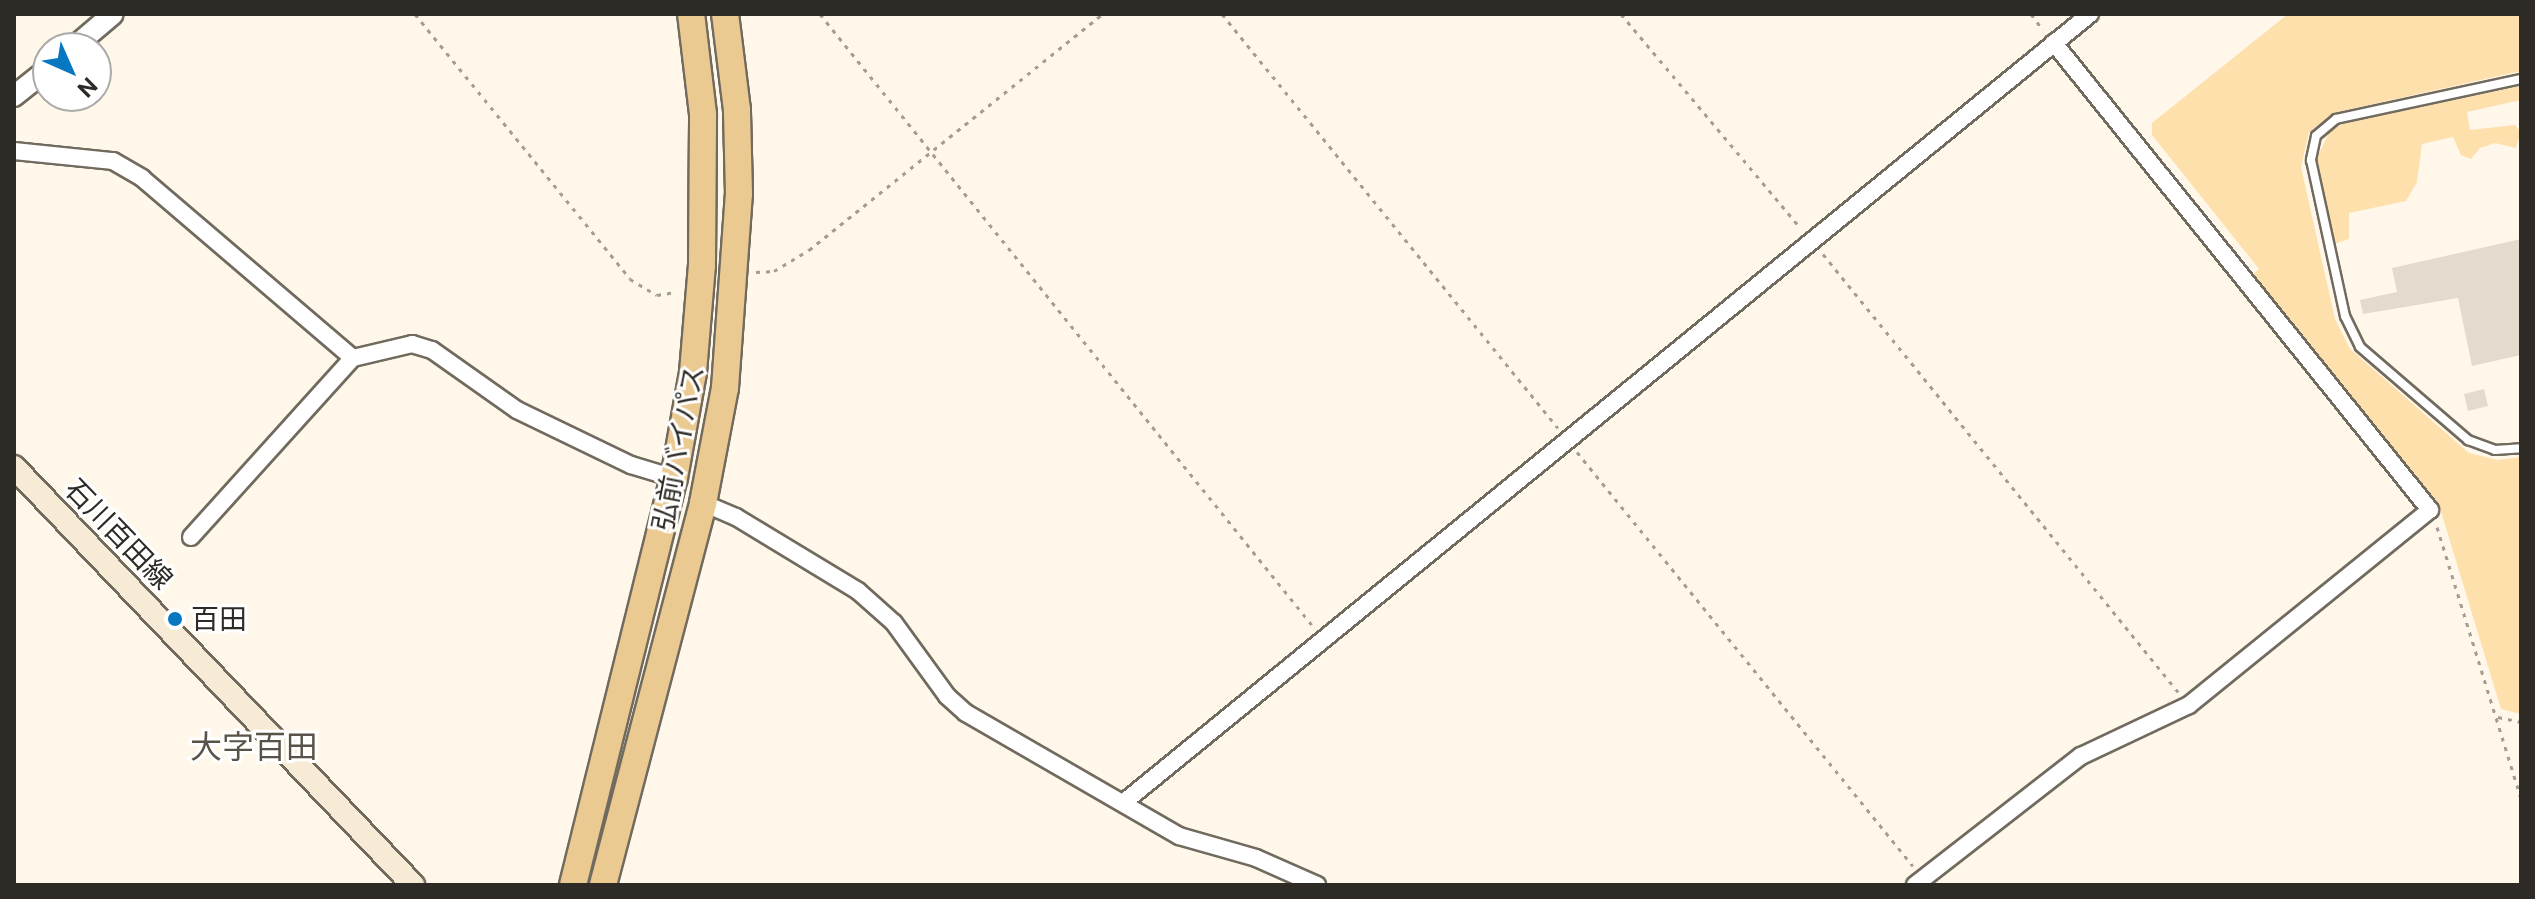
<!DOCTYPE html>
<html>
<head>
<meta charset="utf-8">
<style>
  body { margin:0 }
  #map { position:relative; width:2535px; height:899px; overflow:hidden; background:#fff7e9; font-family:"Public Sans","Noto Sans JP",sans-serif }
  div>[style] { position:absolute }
  .green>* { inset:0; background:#fee0ac }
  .building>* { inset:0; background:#e3dbcd }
  .path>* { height:3px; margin-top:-1.5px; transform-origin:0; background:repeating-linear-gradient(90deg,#a39d93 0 4px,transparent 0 10px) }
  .roads { filter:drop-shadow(2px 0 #716a5e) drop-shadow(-2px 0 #716a5e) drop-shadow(0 2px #716a5e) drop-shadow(0 -2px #716a5e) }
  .service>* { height:8px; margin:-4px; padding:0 4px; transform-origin:4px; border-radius:4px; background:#fff }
  .minor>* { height:16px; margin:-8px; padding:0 8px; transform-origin:8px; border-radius:8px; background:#fff }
  .tertiary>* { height:20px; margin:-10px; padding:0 10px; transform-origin:10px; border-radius:10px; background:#fff }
  .secondary>* { height:22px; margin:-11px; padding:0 11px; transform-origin:11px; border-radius:11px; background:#f8ebd6 }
  .trunk>* { height:26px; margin:-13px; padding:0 13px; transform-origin:13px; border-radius:13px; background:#ebca92 }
  .dots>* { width:22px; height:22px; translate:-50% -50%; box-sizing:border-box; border:4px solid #fff; border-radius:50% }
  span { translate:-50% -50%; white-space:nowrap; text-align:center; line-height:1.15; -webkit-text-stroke:6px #fff; paint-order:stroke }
  .street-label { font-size:28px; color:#2e2b26 }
  .poi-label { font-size:28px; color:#2e2b26 }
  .left { translate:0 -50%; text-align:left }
  .quarter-label { font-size:32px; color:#595247 }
  .frame { position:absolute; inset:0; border:16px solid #2e2b26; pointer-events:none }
  .north { position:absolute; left:32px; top:32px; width:80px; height:80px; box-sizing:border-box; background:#fff; border:2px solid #abaaa8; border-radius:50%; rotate:135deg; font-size:22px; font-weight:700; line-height:32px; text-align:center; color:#2e2b26 }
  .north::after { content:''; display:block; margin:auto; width:28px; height:36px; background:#0877c1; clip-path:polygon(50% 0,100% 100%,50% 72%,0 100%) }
</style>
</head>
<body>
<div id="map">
  <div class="green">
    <i style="clip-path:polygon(2288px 14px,2521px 14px,2521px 71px,2333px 113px,2309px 132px,2301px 167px,2335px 319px,2350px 349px,2469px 453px,2498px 460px,2521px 457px,2521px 714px,2501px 709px,2439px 505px,2252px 275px,2259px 269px,2152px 135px,2152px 123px)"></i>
    <i style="clip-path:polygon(2521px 86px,2521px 100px,2467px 112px,2470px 130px,2515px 125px,2521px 132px,2516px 148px,2495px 143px,2480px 148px,2471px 159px,2461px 155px,2453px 137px,2422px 144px,2417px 182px,2406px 201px,2349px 213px,2349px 239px,2334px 244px,2317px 157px,2330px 131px,2345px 123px)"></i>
  </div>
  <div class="building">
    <i style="clip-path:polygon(2521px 239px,2521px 355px,2472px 366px,2458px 298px,2363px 314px,2360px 300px,2397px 292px,2392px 268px)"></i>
    <i style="clip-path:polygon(2484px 389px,2488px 406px,2468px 411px,2464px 394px)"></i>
  </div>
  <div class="path">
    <i style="left:415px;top:14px;width:341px;rotate:50.9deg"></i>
    <i style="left:630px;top:279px;width:31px;rotate:31deg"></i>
    <i style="left:657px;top:295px;width:19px;rotate:-9deg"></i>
    <i style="left:820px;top:14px;width:784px;rotate:51.16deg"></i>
    <i style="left:1222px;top:14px;width:533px;rotate:50.94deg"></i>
    <i style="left:1621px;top:14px;width:278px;rotate:50deg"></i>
    <i style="left:2031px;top:14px;width:20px;rotate:53deg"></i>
    <i style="left:1823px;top:254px;width:565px;rotate:50.96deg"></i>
    <i style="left:756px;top:272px;width:18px;rotate:-3deg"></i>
    <i style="left:774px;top:271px;width:41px;rotate:-31deg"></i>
    <i style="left:809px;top:250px;width:377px;rotate:-38.8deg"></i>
    <i style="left:1577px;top:452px;width:533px;rotate:50.94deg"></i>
    <i style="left:2437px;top:527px;width:284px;rotate:72.8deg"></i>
    <i style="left:2498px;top:717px;width:24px;rotate:12deg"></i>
  </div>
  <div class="roads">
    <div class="service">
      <i style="left:2521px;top:79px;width:189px;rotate:167.8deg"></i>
      <i style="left:2336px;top:119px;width:26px;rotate:140deg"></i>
      <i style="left:2316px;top:136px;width:25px;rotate:102deg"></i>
      <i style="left:2311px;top:160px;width:160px;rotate:77.7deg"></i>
      <i style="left:2345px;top:316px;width:34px;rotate:64deg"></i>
      <i style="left:2360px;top:347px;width:143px;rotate:40.7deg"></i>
      <i style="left:2468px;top:440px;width:29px;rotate:20deg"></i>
      <i style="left:2495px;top:450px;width:26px;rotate:-4deg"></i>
    </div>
    <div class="minor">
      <i style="left:14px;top:151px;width:100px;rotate:5.8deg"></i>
      <i style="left:113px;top:161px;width:34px;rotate:30deg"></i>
      <i style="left:142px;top:178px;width:277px;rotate:40.5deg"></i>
      <i style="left:703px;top:503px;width:36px;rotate:23deg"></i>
      <i style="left:736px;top:517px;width:143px;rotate:31.2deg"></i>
      <i style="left:858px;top:591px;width:48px;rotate:41.6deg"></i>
      <i style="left:894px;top:623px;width:90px;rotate:54deg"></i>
      <i style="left:947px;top:696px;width:25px;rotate:42deg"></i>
      <i style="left:966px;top:713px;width:246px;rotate:30deg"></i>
      <i style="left:1179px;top:836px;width:80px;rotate:15.9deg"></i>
      <i style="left:1256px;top:858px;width:67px;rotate:23.9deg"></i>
      <i style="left:191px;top:537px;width:241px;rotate:-47.9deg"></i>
      <i style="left:353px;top:358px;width:61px;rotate:-13.3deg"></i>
      <i style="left:412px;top:344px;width:21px;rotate:17deg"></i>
      <i style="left:432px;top:350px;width:104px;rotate:35.2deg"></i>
      <i style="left:517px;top:410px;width:127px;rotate:25.8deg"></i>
      <i style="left:631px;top:465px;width:45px;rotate:16.8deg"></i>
      <i style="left:1123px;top:803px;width:1248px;rotate:-39.21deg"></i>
      <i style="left:1915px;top:885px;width:210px;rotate:-37.9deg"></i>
      <i style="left:2081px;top:756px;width:119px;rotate:-25.3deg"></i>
      <i style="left:2189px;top:705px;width:310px;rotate:-39deg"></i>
      <i style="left:2430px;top:510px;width:600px;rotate:-128.84deg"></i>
    </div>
    <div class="tertiary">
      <i style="left:73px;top:48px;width:52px;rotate:-40.4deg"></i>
      <i style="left:14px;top:96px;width:43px;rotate:-38.5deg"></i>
    </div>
    <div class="secondary">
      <i style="left:14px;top:467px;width:578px;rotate:46.33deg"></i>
    </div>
    <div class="trunk">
      <i style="left:573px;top:885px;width:419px;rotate:-76.1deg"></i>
      <i style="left:674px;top:478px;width:108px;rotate:-79.8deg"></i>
      <i style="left:693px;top:372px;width:107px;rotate:-85.2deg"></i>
      <i style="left:702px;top:265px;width:151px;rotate:-89.6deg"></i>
      <i style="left:703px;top:114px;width:101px;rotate:-96.8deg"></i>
      <i style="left:603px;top:885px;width:395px;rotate:-75.3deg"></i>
      <i style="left:703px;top:503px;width:117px;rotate:-79.2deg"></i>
      <i style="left:725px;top:388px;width:195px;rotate:-85.9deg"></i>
      <i style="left:739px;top:194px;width:84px;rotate:-91.4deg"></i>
      <i style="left:737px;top:110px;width:97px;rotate:-97.1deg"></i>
    </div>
  </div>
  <div class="dots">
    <i style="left:175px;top:619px;background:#0877c1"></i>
  </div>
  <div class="street-label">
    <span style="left:678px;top:448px;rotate:-79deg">弘前バイパス</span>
    <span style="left:119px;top:534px;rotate:46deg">石川百田線</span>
  </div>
  <div class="poi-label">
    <span class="left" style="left:191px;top:619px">百田</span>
  </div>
  <div class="quarter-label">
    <span style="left:254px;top:747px">大字百田</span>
  </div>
  <div class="frame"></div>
  <div class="north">N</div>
</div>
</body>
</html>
